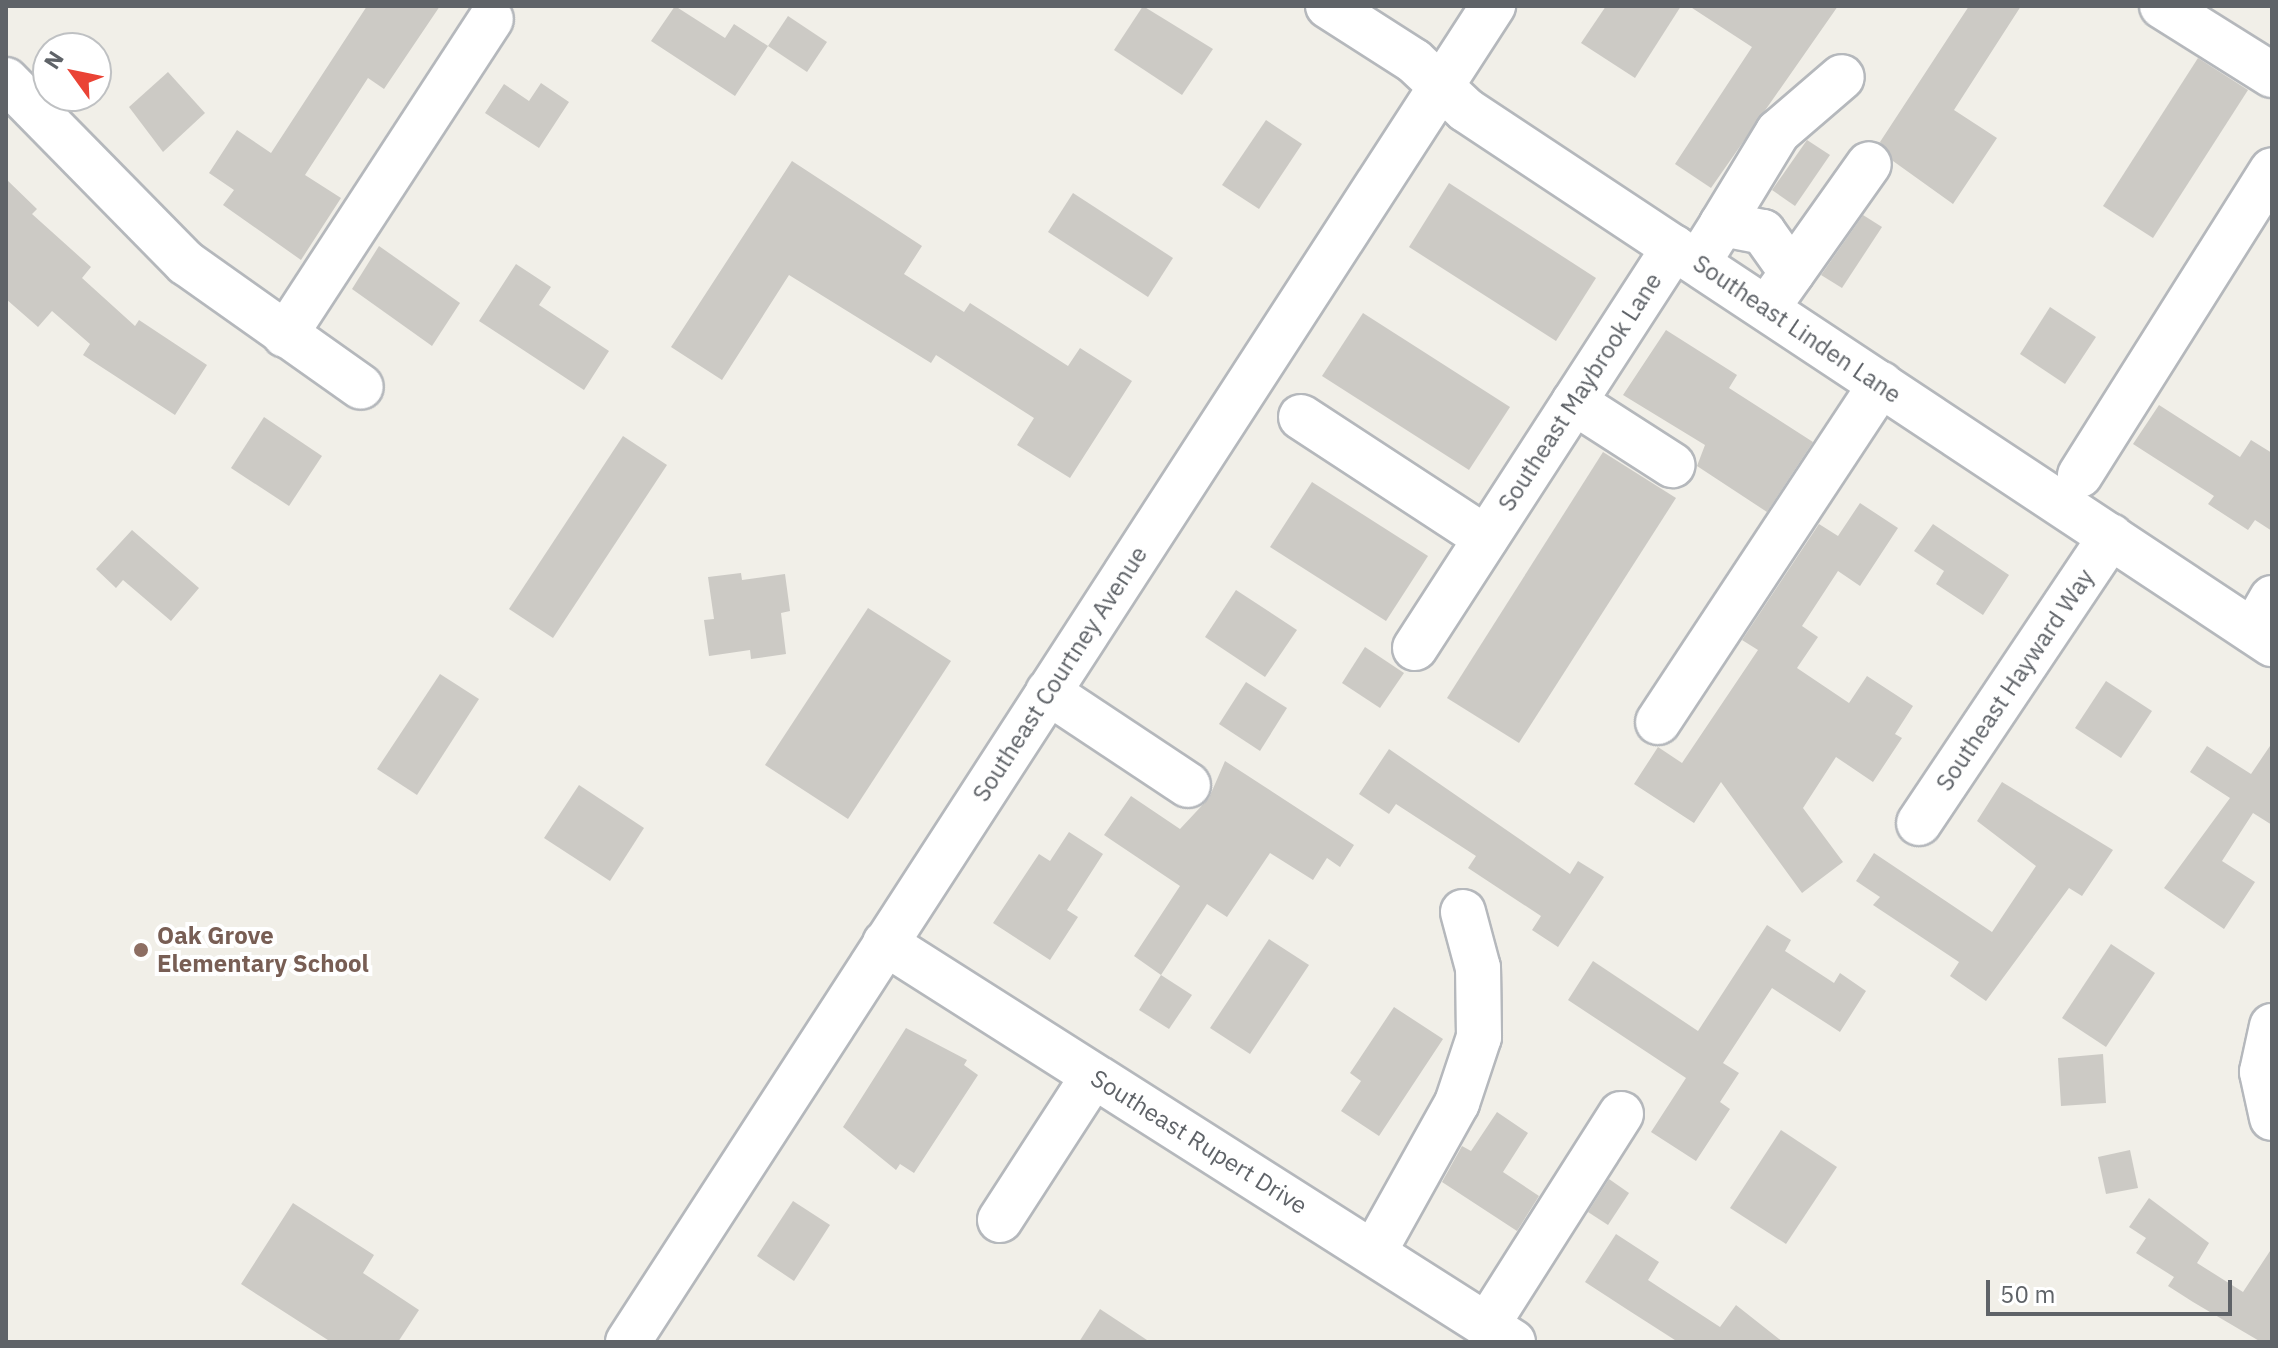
<!DOCTYPE html>
<html>
<head>
<meta charset="utf-8">
<style>
  body { margin:0 }
  #map { position:relative; width:2278px; height:1348px; overflow:hidden; background:#f1efe8; font-family:"IBM Plex Sans",sans-serif }
  div>[style] { position:absolute }
  .building>* { inset:0; background:#cccac5 }
  .roads { filter:drop-shadow(2px 0 #b5b8bc) drop-shadow(-2px 0 #b5b8bc) drop-shadow(0 2px #b5b8bc) drop-shadow(0 -2px #b5b8bc) }
  .minor>* { height:44px; margin:-22px; padding:0 22px; transform-origin:22px; border-radius:22px; background:#fff }
  .dots>* { width:22px; height:22px; translate:-50% -50%; box-sizing:border-box; border:4px solid #fff; border-radius:50% }
  span { translate:-50% -50%; white-space:nowrap; text-align:center; line-height:1.15; -webkit-text-stroke:8px #fff; paint-order:stroke }
  .street-label { font-size:24px; color:#5f6368 }
  .education-label { font-size:24px; color:#785e54; font-weight:700 }
  .left { translate:0 -50%; text-align:left }
  .frame { position:absolute; inset:0; border:8px solid #5f6368; pointer-events:none }
  .north { position:absolute; left:32px; top:32px; width:80px; height:80px; box-sizing:border-box; background:#fff; border:2px solid #bfc1c3; border-radius:50%; rotate:303deg; font-size:22px; font-weight:700; line-height:32px; text-align:center; color:#5f6368 }
  .north::after { content:''; display:block; margin:auto; width:28px; height:36px; background:#ea4335; clip-path:polygon(50% 0,100% 100%,50% 72%,0 100%) }
  .scale { position:absolute; left:1986px; top:1280px; width:246px; height:36px; box-sizing:border-box; border:4px solid #5f6368; border-top:0; padding-left:10px; font-size:24px; line-height:28px; white-space:nowrap; color:#5f6368; -webkit-text-stroke:6px #fff; paint-order:stroke }
</style>
</head>
<body>
<div id="map">
  <div class="building">
    <i style="clip-path:polygon(367px 6px,440px 6px,384px 89px,368px 78px,305px 175px,341px 198px,301px 260px,223px 205px,234px 190px,209px 173px,237px 130px,271px 153px)"></i>
    <i style="clip-path:polygon(675px 6px,725px 38px,734px 24px,768px 46px,735px 96px,651px 41px)"></i>
    <i style="clip-path:polygon(1143px 6px,1213px 49px,1182px 95px,1114px 50px)"></i>
    <i style="clip-path:polygon(1606px 6px,1681px 6px,1635px 78px,1581px 43px)"></i>
    <i style="clip-path:polygon(1689px 6px,1838px 6px,1711px 188px,1675px 164px,1752px 47px)"></i>
    <i style="clip-path:polygon(1969px 6px,2021px 6px,1954px 110px,1997px 138px,1953px 204px,1893px 161px,1880px 142px)"></i>
    <i style="clip-path:polygon(788px 16px,827px 42px,807px 72px,768px 46px)"></i>
    <i style="clip-path:polygon(2198px 58px,2248px 90px,2153px 238px,2103px 206px)"></i>
    <i style="clip-path:polygon(168px 72px,205px 113px,163px 152px,129px 107px)"></i>
    <i style="clip-path:polygon(541px 83px,569px 102px,539px 148px,485px 113px,504px 84px,529px 101px)"></i>
    <i style="clip-path:polygon(1266px 120px,1302px 144px,1259px 209px,1222px 185px)"></i>
    <i style="clip-path:polygon(1807px 140px,1830px 155px,1795px 206px,1772px 190px)"></i>
    <i style="clip-path:polygon(792px 161px,922px 246px,904px 274px,964px 312px,970px 303px,1068px 366px,1080px 348px,1132px 381px,1070px 478px,1017px 445px,1034px 418px,936px 355px,931px 363px,789px 275px,722px 380px,671px 347px)"></i>
    <i style="clip-path:polygon(6px 179px,37px 209px,32px 214px,91px 267px,82px 278px,135px 326px,139px 320px,207px 365px,175px 415px,83px 355px,90px 344px,52px 311px,38px 327px,6px 299px)"></i>
    <i style="clip-path:polygon(1449px 183px,1596px 278px,1556px 341px,1409px 247px)"></i>
    <i style="clip-path:polygon(1073px 193px,1173px 258px,1148px 297px,1048px 232px)"></i>
    <i style="clip-path:polygon(1863px 215px,1882px 227px,1842px 288px,1821px 275px)"></i>
    <i style="clip-path:polygon(379px 246px,460px 303px,432px 346px,352px 289px)"></i>
    <i style="clip-path:polygon(516px 264px,551px 287px,539px 305px,609px 351px,584px 390px,479px 321px)"></i>
    <i style="clip-path:polygon(2050px 307px,2096px 337px,2065px 384px,2020px 354px)"></i>
    <i style="clip-path:polygon(1363px 313px,1510px 407px,1469px 470px,1322px 376px)"></i>
    <i style="clip-path:polygon(1666px 330px,1737px 375px,1729px 388px,1813px 442px,1767px 512px,1697px 466px,1705px 445px,1623px 395px)"></i>
    <i style="clip-path:polygon(2159px 405px,2240px 457px,2251px 440px,2272px 453px,2272px 531px,2255px 520px,2248px 530px,2208px 504px,2214px 496px,2133px 444px)"></i>
    <i style="clip-path:polygon(264px 417px,322px 456px,289px 506px,231px 468px)"></i>
    <i style="clip-path:polygon(623px 436px,667px 465px,553px 638px,509px 609px)"></i>
    <i style="clip-path:polygon(1603px 452px,1676px 498px,1519px 743px,1447px 698px)"></i>
    <i style="clip-path:polygon(1312px 482px,1428px 556px,1386px 621px,1270px 547px)"></i>
    <i style="clip-path:polygon(1860px 503px,1898px 528px,1860px 586px,1838px 571px,1802px 626px,1818px 637px,1797px 668px,1849px 703px,1867px 676px,1913px 706px,1895px 734px,1902px 738px,1873px 782px,1836px 757px,1803px 808px,1843px 862px,1802px 893px,1721px 782px,1694px 823px,1634px 784px,1658px 747px,1682px 763px,1758px 650px,1742px 640px,1819px 524px,1838px 536px)"></i>
    <i style="clip-path:polygon(1933px 524px,2009px 575px,1983px 615px,1936px 584px,1944px 571px,1914px 551px)"></i>
    <i style="clip-path:polygon(132px 530px,199px 588px,171px 621px,123px 580px,116px 588px,96px 569px)"></i>
    <i style="clip-path:polygon(741px 573px,742px 580px,785px 574px,790px 611px,781px 613px,786px 654px,751px 659px,750px 650px,709px 656px,704px 620px,714px 619px,708px 577px)"></i>
    <i style="clip-path:polygon(1236px 590px,1297px 630px,1265px 677px,1205px 637px)"></i>
    <i style="clip-path:polygon(868px 608px,951px 661px,848px 819px,765px 765px)"></i>
    <i style="clip-path:polygon(1365px 647px,1404px 673px,1380px 708px,1342px 683px)"></i>
    <i style="clip-path:polygon(440px 674px,479px 699px,417px 795px,377px 769px)"></i>
    <i style="clip-path:polygon(2106px 681px,2152px 711px,2121px 758px,2075px 728px)"></i>
    <i style="clip-path:polygon(1246px 682px,1287px 708px,1260px 751px,1219px 724px)"></i>
    <i style="clip-path:polygon(2272px 743px,2272px 825px,2253px 813px,2222px 861px,2255px 882px,2224px 929px,2164px 888px,2230px 798px,2190px 772px,2207px 746px,2251px 774px)"></i>
    <i style="clip-path:polygon(1389px 749px,1570px 874px,1578px 861px,1604px 877px,1558px 947px,1532px 930px,1541px 916px,1468px 868px,1476px 856px,1396px 804px,1389px 814px,1359px 794px)"></i>
    <i style="clip-path:polygon(1225px 761px,1354px 845px,1340px 867px,1327px 858px,1313px 880px,1270px 853px,1227px 917px,1207px 904px,1161px 975px,1134px 956px,1180px 886px,1104px 835px,1131px 796px,1180px 829px,1209px 798px)"></i>
    <i style="clip-path:polygon(2002px 782px,2113px 850px,2082px 896px,2069px 888px,1986px 1001px,1950px 976px,1959px 962px,1873px 905px,1880px 897px,1856px 881px,1874px 853px,1992px 932px,2036px 866px,1977px 821px)"></i>
    <i style="clip-path:polygon(579px 785px,644px 828px,610px 881px,544px 838px)"></i>
    <i style="clip-path:polygon(1069px 832px,1103px 854px,1067px 910px,1078px 917px,1050px 960px,993px 923px,1039px 854px,1050px 861px)"></i>
    <i style="clip-path:polygon(1767px 925px,1791px 940px,1785px 951px,1834px 983px,1840px 973px,1866px 991px,1840px 1032px,1772px 988px,1723px 1063px,1739px 1073px,1720px 1102px,1730px 1109px,1696px 1161px,1651px 1132px,1686px 1078px,1568px 1000px,1593px 961px,1698px 1031px)"></i>
    <i style="clip-path:polygon(1269px 939px,1309px 965px,1250px 1054px,1210px 1028px)"></i>
    <i style="clip-path:polygon(2111px 944px,2155px 973px,2106px 1047px,2062px 1018px)"></i>
    <i style="clip-path:polygon(1161px 975px,1192px 995px,1169px 1029px,1139px 1010px)"></i>
    <i style="clip-path:polygon(1394px 1007px,1443px 1039px,1379px 1136px,1341px 1111px,1361px 1081px,1350px 1073px)"></i>
    <i style="clip-path:polygon(906px 1028px,967px 1060px,964px 1065px,978px 1075px,914px 1173px,900px 1164px,896px 1170px,843px 1127px)"></i>
    <i style="clip-path:polygon(2103px 1054px,2106px 1103px,2061px 1106px,2058px 1058px)"></i>
    <i style="clip-path:polygon(1497px 1112px,1528px 1133px,1503px 1172px,1539px 1196px,1517px 1231px,1442px 1182px,1462px 1146px,1471px 1151px)"></i>
    <i style="clip-path:polygon(1781px 1130px,1837px 1167px,1786px 1244px,1730px 1208px)"></i>
    <i style="clip-path:polygon(2130px 1150px,2138px 1188px,2106px 1194px,2098px 1157px)"></i>
    <i style="clip-path:polygon(1609px 1179px,1629px 1193px,1608px 1225px,1588px 1212px)"></i>
    <i style="clip-path:polygon(2149px 1198px,2209px 1243px,2197px 1263px,2243px 1292px,2272px 1248px,2272px 1342px,2261px 1342px,2193px 1302px,2168px 1286px,2174px 1277px,2136px 1253px,2146px 1238px,2129px 1227px)"></i>
    <i style="clip-path:polygon(793px 1201px,830px 1225px,794px 1281px,757px 1256px)"></i>
    <i style="clip-path:polygon(293px 1203px,374px 1255px,363px 1273px,419px 1310px,398px 1342px,331px 1342px,241px 1284px)"></i>
    <i style="clip-path:polygon(1616px 1234px,1659px 1262px,1648px 1280px,1720px 1327px,1736px 1305px,1783px 1342px,1678px 1342px,1628px 1310px,1585px 1282px)"></i>
    <i style="clip-path:polygon(1100px 1309px,1150px 1342px,1079px 1342px)"></i>
  </div>
  <div class="roads">
    <div class="minor">
      <i style="left:1328px;top:6px;width:102px;rotate:32.6deg"></i>
      <i style="left:1414px;top:61px;width:71px;rotate:43.3deg"></i>
      <i style="left:1466px;top:110px;width:967px;rotate:33.53deg"></i>
      <i style="left:2162px;top:6px;width:130px;rotate:32.1deg"></i>
      <i style="left:6px;top:80px;width:257px;rotate:45.5deg"></i>
      <i style="left:186px;top:263px;width:214px;rotate:35.3deg"></i>
      <i style="left:1722px;top:224px;width:108px;rotate:-58.7deg"></i>
      <i style="left:1778px;top:132px;width:84px;rotate:-40.7deg"></i>
      <i style="left:1709px;top:245px;width:25px;rotate:-58deg"></i>
      <i style="left:1722px;top:224px;width:42px;rotate:11deg"></i>
      <i style="left:1763px;top:232px;width:50px;rotate:54.7deg"></i>
      <i style="left:1767px;top:308px;width:176px;rotate:-54.7deg"></i>
      <i style="left:285px;top:335px;width:377px;rotate:-56.9deg"></i>
      <i style="left:1574px;top:402px;width:117px;rotate:32.7deg"></i>
      <i style="left:1301px;top:417px;width:221px;rotate:33.2deg"></i>
      <i style="left:2080px;top:475px;width:360px;rotate:-57.8deg"></i>
      <i style="left:2253px;top:631px;width:38px;rotate:-60deg"></i>
      <i style="left:1415px;top:648px;width:477px;rotate:-57.1deg"></i>
      <i style="left:1048px;top:692px;width:168px;rotate:33.6deg"></i>
      <i style="left:1658px;top:722px;width:405px;rotate:-56.6deg"></i>
      <i style="left:1919px;top:823px;width:345px;rotate:-56.2deg"></i>
      <i style="left:885px;top:943px;width:744px;rotate:32.43deg"></i>
      <i style="left:2272px;top:1026px;width:47px;rotate:102.3deg"></i>
      <i style="left:2262px;top:1072px;width:47px;rotate:77.7deg"></i>
      <i style="left:1000px;top:1220px;width:171px;rotate:-57.1deg"></i>
      <i style="left:1374px;top:1252px;width:171px;rotate:-60.9deg"></i>
      <i style="left:1457px;top:1103px;width:70px;rotate:-71.6deg"></i>
      <i style="left:1479px;top:1037px;width:69px;rotate:-90.8deg"></i>
      <i style="left:1478px;top:968px;width:58px;rotate:-105deg"></i>
      <i style="left:1487px;top:1325px;width:250px;rotate:-57.6deg"></i>
      <i style="left:628px;top:1342px;width:1592px;rotate:-57.08deg"></i>
    </div>
  </div>
  <div class="dots">
    <i style="left:141px;top:950px;background:#8d6e63"></i>
  </div>
  <div class="street-label">
    <span style="left:1797px;top:329px;rotate:34deg">Southeast Linden Lane</span>
    <span style="left:1580px;top:392px;rotate:-57deg">Southeast Maybrook Lane</span>
    <span style="left:1060px;top:674px;rotate:-57deg">Southeast Courtney Avenue</span>
    <span style="left:2015px;top:680px;rotate:-56deg">Southeast Hayward Way</span>
    <span style="left:1199px;top:1142px;rotate:32deg">Southeast Rupert Drive</span>
  </div>
  <div class="education-label">
    <span class="left" style="left:157px;top:950px">Oak Grove<br>Elementary School</span>
  </div>
  <div class="frame"></div>
  <div class="north">N</div>
  <div class="scale">50 m</div>
</div>
</body>
</html>
